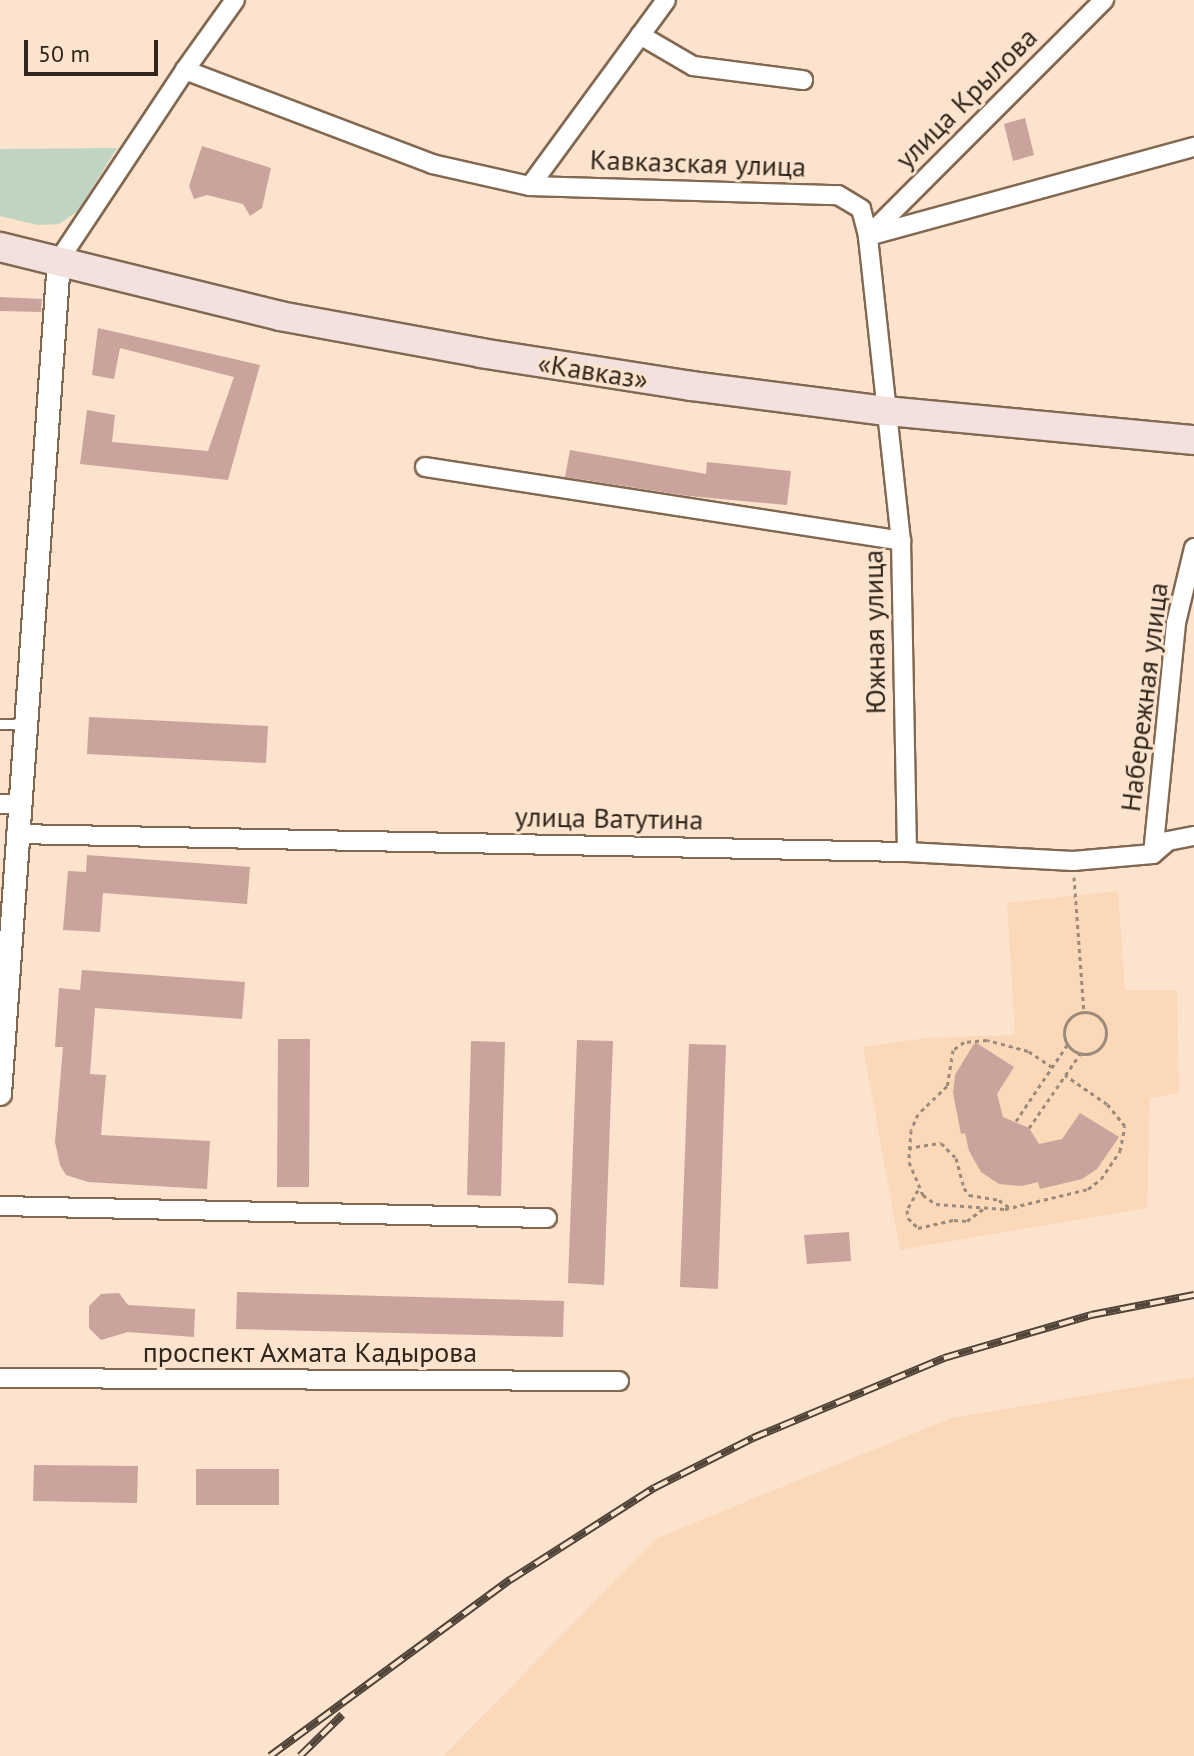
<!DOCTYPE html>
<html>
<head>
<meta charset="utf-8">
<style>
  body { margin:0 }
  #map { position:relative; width:1194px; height:1756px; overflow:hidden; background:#fbe3ce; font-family:"PT Sans",sans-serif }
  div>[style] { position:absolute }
  .built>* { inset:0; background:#fbd8b8 }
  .green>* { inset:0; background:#c0d5c1 }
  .building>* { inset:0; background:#caa39c }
  .path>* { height:3px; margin-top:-1.5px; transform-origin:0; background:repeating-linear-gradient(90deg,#9c8a7a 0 4px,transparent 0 8px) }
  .path>.ring { margin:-1.5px; padding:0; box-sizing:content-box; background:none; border:3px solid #9c8a7a; border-radius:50% }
  .roads { filter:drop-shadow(2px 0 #826851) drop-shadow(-2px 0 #826851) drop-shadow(0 2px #826851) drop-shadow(0 -2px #826851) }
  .service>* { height:9px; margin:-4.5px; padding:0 4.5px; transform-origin:4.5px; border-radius:4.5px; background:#fff }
  .minor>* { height:18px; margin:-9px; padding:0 9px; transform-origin:9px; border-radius:9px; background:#fff }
  .tertiary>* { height:22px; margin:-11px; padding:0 11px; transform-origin:11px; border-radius:11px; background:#fff }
  .primary>* { height:28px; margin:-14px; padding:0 14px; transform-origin:14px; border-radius:14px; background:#f3e1e0 }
  .rail>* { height:8px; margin-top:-4px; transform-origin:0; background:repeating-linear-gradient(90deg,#fbe3ce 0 15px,#504337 0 30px); box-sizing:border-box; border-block:2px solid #504337 }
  span { translate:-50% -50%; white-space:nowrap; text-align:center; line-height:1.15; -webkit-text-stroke:6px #fbe3ce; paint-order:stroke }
  .street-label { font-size:28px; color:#31261c }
  .scale { position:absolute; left:24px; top:40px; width:134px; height:36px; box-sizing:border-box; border:4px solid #31261c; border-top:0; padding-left:10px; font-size:24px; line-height:28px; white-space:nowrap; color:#31261c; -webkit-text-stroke:6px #fbe3ce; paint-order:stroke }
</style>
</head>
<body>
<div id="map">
  <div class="built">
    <i style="clip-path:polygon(1118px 891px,1125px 990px,1177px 990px,1179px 1093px,1150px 1098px,1147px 1208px,900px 1250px,863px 1047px,926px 1038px,1015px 1035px,1007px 903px)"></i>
    <i style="clip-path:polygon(1194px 1377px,1194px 1756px,443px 1756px,657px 1538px,951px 1418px)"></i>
  </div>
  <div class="green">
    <i style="clip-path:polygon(117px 148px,78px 211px,59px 224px,38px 225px,0 216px,0 149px)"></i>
  </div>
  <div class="building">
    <i style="clip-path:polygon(1025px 118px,1034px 155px,1013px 161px,1004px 124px)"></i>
    <i style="clip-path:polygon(202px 146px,271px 168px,262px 208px,250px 216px,243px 204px,207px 195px,194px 199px,189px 186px)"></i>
    <i style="clip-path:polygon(0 297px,42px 299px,41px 312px,0 311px)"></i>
    <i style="clip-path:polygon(98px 328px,260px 365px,228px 480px,80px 464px,87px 410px,115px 415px,112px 442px,208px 451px,234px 377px,120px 348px,114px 379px,92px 375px)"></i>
    <i style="clip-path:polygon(570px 450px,706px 474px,707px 462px,791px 471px,787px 505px,689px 496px,565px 477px)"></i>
    <i style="clip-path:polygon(89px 717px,268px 726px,266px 763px,87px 754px)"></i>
    <i style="clip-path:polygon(87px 855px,250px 867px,247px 904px,103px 893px,100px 932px,63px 930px,68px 871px,86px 872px)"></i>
    <i style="clip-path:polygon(82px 970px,245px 982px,242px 1019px,95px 1008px,90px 1074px,106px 1075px,101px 1135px,210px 1141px,207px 1189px,88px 1182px,66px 1175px,60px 1165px,55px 1142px,63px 1047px,55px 1047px,59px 988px,80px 990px)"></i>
    <i style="clip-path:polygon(278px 1039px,310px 1039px,309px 1187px,277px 1187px)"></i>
    <i style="clip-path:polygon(577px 1040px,613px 1041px,604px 1285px,568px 1283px)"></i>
    <i style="clip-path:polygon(471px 1041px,505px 1042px,501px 1196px,467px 1195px)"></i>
    <i style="clip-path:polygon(975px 1042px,1014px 1067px,997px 1094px,1003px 1117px,1029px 1128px,1039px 1144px,1062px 1139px,1080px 1113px,1119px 1137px,1097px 1169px,1082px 1179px,1040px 1189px,1038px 1182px,1022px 1186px,999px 1184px,981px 1172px,969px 1151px,965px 1133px,961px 1134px,953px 1093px,955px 1075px)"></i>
    <i style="clip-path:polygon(689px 1044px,726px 1045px,718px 1289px,680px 1287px)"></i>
    <i style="clip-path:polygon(849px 1232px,851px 1261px,807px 1264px,804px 1235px)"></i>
    <i style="clip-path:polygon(237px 1292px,564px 1301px,563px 1337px,236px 1329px)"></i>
    <i style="clip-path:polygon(119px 1293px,128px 1305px,195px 1309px,194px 1337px,128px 1332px,101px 1340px,89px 1328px,89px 1306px,101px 1294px)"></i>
    <i style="clip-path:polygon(34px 1465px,138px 1466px,137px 1503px,33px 1501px)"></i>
    <i style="clip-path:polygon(196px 1469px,279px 1469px,279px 1505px,196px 1505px)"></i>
  </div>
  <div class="path">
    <i style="left:1074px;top:877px;width:135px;rotate:85.8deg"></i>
    <i class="ring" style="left:1064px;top:1012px;width:39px;height:39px"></i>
    <i style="left:1052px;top:1067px;width:29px;rotate:-146deg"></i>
    <i style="left:1028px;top:1051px;width:42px;rotate:-165deg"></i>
    <i style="left:987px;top:1040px;width:23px;rotate:175deg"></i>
    <i style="left:964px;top:1042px;width:14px;rotate:144deg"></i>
    <i style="left:953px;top:1050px;width:36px;rotate:99deg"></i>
    <i style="left:947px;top:1086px;width:40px;rotate:136deg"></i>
    <i style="left:918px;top:1114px;width:17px;rotate:114deg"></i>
    <i style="left:911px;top:1130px;width:32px;rotate:94deg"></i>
    <i style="left:909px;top:1162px;width:36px;rotate:67deg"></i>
    <i style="left:923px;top:1195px;width:16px;rotate:35deg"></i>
    <i style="left:936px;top:1204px;width:69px;rotate:4.1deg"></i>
    <i style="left:1005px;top:1209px;width:85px;rotate:-13.5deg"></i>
    <i style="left:1088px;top:1189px;width:16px;rotate:-38deg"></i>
    <i style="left:1101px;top:1179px;width:34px;rotate:-56deg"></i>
    <i style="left:1120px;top:1151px;width:25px;rotate:-79deg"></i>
    <i style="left:1125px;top:1126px;width:28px;rotate:-129deg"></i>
    <i style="left:1107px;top:1104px;width:51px;rotate:-145.4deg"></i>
    <i style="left:1016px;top:1121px;width:92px;rotate:-56.1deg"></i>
    <i style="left:1029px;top:1128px;width:90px;rotate:-55.4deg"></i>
    <i style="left:908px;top:1148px;width:33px;rotate:-9deg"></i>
    <i style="left:941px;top:1143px;width:21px;rotate:45deg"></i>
    <i style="left:956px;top:1158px;width:31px;rotate:75deg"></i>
    <i style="left:964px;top:1188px;width:9px;rotate:54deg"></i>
    <i style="left:969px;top:1195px;width:30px;rotate:9deg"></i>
    <i style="left:999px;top:1200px;width:14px;rotate:36deg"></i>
    <i style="left:918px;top:1190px;width:23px;rotate:119deg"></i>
    <i style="left:907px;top:1210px;width:8px;rotate:83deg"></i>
    <i style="left:908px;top:1218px;width:14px;rotate:45deg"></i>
    <i style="left:918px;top:1228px;width:37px;rotate:-13deg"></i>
    <i style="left:954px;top:1220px;width:13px;rotate:4deg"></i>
    <i style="left:967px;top:1221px;width:20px;rotate:-37deg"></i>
  </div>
  <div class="roads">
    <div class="service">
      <i style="left:0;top:724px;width:25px"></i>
    </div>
    <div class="minor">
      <i style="left:640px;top:35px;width:61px;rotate:30.3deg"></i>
      <i style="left:693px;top:66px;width:111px;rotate:7.3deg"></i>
      <i style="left:185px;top:70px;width:264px;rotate:20.8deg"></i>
      <i style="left:432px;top:164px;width:100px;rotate:12.7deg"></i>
      <i style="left:530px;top:186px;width:308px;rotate:1.7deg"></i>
      <i style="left:838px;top:195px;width:27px;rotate:31deg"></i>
      <i style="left:861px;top:209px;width:28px;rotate:75deg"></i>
      <i style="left:868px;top:236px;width:338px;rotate:-15.3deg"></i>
      <i style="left:530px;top:186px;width:230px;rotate:-53.8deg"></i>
      <i style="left:59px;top:260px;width:228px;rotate:-56.4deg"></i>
      <i style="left:185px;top:70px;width:86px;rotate:-54.5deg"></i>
      <i style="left:425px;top:467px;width:482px;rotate:8.8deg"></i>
      <i style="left:0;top:804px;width:20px"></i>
      <i style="left:16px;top:834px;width:891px;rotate:1.16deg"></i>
      <i style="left:907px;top:852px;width:166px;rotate:3.1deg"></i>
      <i style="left:1073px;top:861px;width:80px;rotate:-5deg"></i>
      <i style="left:1153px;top:854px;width:20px;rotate:-41deg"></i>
      <i style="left:1168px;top:841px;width:26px;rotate:-11deg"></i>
      <i style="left:907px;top:852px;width:311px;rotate:-91.1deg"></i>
      <i style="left:901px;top:541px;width:307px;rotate:-96.2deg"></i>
      <i style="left:868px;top:236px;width:334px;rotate:-45deg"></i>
      <i style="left:1153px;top:854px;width:232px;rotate:-84.3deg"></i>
      <i style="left:1176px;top:623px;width:77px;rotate:-76.5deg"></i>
      <i style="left:0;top:1206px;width:547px;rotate:1.26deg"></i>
      <i style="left:0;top:1378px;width:619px;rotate:0.28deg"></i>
    </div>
    <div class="tertiary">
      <i style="left:0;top:1094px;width:836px;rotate:-85.95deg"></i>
    </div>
    <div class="primary">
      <i style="left:0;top:247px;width:288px;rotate:13.8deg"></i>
      <i style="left:280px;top:316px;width:204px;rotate:10.4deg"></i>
      <i style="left:481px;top:353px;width:213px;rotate:8.9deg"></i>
      <i style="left:691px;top:386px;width:197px;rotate:7.3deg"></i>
      <i style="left:886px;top:411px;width:309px;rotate:5.4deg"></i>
    </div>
  </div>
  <div class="rail">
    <i style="left:270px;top:1756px;width:298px;rotate:-36.3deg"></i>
    <i style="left:510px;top:1580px;width:171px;rotate:-32.6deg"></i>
    <i style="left:654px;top:1488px;width:111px;rotate:-26.8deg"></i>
    <i style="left:753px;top:1438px;width:207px;rotate:-22.7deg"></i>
    <i style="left:944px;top:1358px;width:153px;rotate:-16.3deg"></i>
    <i style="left:1091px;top:1315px;width:105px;rotate:-11deg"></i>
    <i style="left:300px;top:1756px;width:59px;rotate:-44.3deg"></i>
  </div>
  <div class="street-label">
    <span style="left:966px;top:98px;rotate:-45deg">улица Крылова</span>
    <span style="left:698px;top:163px;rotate:2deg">Кавказская улица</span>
    <span style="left:593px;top:371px;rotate:9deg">«Кавказ»</span>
    <span style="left:874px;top:632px;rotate:-91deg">Южная улица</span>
    <span style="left:1144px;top:697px;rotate:-83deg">Набережная улица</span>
    <span style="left:609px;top:818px;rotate:1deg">улица Ватутина</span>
    <span style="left:310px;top:1352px">проспект Ахмата Кадырова</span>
  </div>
  <div class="scale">50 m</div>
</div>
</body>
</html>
